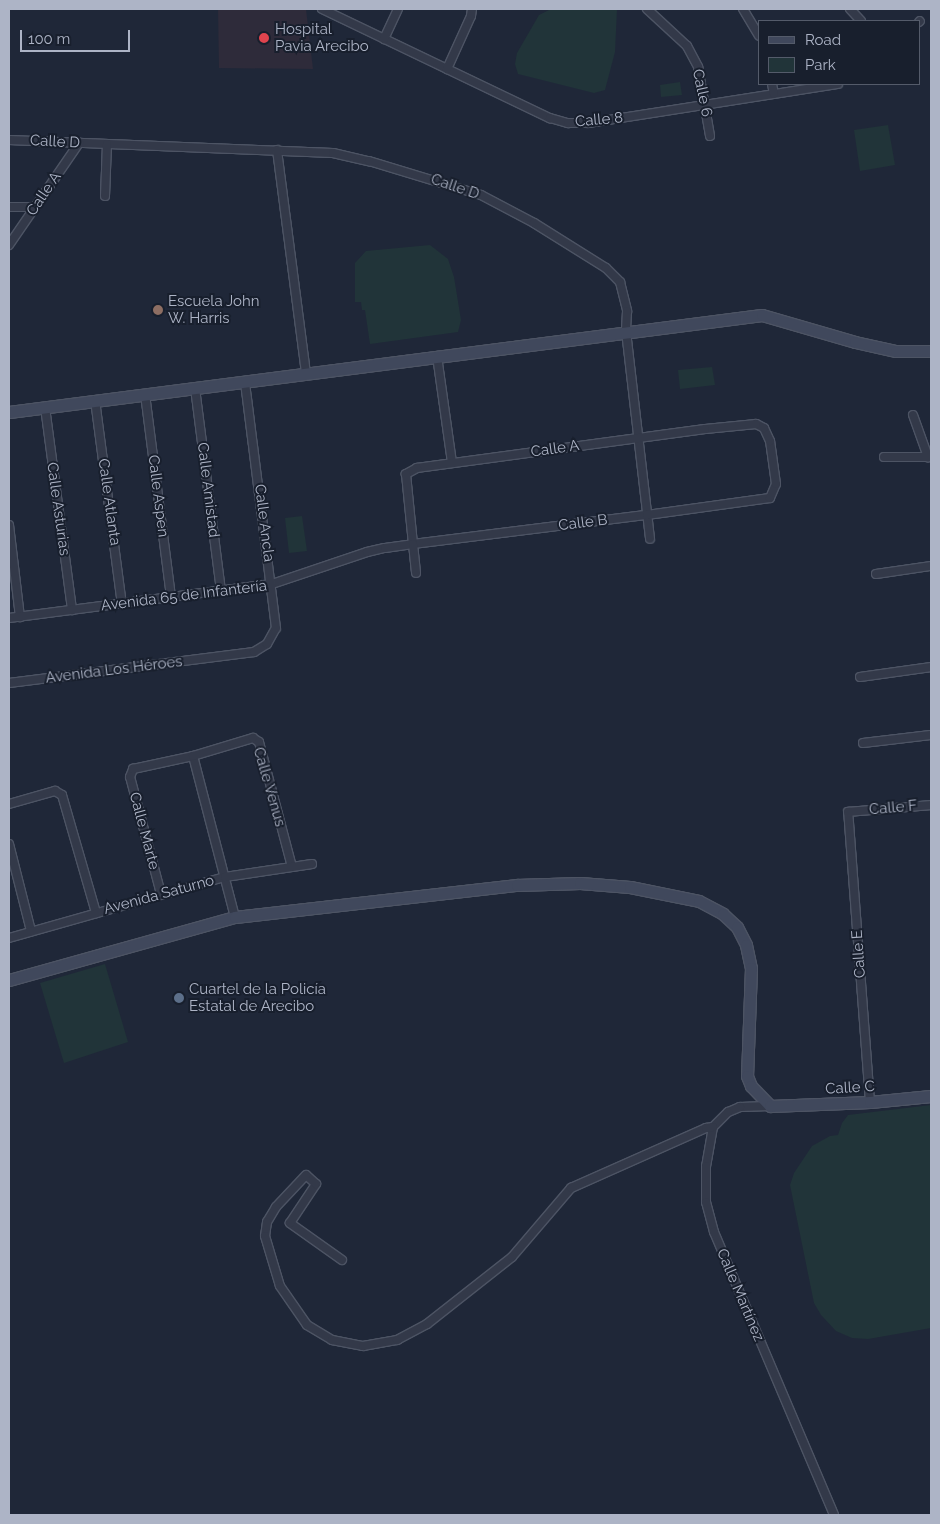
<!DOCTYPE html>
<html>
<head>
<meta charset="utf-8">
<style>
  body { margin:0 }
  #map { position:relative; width:940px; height:1524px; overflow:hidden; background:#1f2738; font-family:Raleway,sans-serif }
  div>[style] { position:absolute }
  .medical>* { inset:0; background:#2e2b3a }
  .green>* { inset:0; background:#213439 }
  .roads { filter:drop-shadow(1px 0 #4d5464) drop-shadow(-1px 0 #4d5464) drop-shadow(0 1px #4d5464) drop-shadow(0 -1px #4d5464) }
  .street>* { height:8px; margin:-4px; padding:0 4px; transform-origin:4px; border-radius:4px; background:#333949 }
  .secondary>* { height:11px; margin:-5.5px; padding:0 5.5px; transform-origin:5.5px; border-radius:5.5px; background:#40485c }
  .dots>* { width:14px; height:14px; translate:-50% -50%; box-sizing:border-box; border:2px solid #181f2d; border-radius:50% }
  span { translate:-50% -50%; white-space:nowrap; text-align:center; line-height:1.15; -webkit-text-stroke:4px #181f2d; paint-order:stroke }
  .poi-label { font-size:15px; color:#adb4c6 }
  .left { translate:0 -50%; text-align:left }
  .street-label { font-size:15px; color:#adb4c6 }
  .frame { position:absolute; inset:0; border:10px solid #adb4c6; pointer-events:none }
  .legend { position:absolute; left:758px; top:20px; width:162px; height:65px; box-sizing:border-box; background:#181f2d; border:1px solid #545b6a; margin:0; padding:6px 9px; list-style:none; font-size:15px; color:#adb4c6 }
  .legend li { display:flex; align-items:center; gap:10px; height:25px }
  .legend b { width:25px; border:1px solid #545b6a }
  .scale { position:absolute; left:20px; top:30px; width:110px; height:22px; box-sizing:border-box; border:2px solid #adb4c6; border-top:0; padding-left:6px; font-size:15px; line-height:18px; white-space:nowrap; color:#adb4c6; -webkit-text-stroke:4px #181f2d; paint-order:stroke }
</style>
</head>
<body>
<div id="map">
  <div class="medical">
    <i style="clip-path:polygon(218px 9px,306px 9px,313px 69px,219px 68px)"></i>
  </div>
  <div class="green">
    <i style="clip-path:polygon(551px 9px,617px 9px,615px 52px,605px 90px,594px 93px,518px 74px,515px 64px,517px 53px,539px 15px)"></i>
    <i style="clip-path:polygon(680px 82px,682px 95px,661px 97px,660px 85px)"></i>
    <i style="clip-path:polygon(888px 125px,895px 165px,860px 171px,854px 130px)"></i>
    <i style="clip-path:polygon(430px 245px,448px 259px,454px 277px,461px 320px,458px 332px,370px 344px,365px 310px,362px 310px,361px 302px,355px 302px,355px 263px,366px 251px)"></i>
    <i style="clip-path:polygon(712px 367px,715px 385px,680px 389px,678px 370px)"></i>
    <i style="clip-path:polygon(302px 516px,307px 551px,289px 553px,285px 518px)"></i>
    <i style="clip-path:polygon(105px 964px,128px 1042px,64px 1063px,40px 983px)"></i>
    <i style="clip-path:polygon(931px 1105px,931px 1328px,868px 1339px,852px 1338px,836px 1331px,821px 1315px,814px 1303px,790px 1185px,794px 1173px,812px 1146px,830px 1136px,838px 1135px,842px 1123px,848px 1115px)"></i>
  </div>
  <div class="roads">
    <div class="street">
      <i style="left:322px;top:9px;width:253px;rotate:25.6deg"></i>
      <i style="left:550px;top:118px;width:19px;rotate:16deg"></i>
      <i style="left:568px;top:123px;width:21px"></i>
      <i style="left:589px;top:123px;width:252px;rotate:-8.9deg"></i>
      <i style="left:647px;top:9px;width:54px;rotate:42.8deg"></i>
      <i style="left:687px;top:46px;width:24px;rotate:62deg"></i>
      <i style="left:698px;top:67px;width:70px;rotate:80.1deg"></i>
      <i style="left:743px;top:9px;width:31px;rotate:59deg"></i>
      <i style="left:850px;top:9px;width:16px;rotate:47deg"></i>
      <i style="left:919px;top:22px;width:1px;rotate:-45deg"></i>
      <i style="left:384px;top:39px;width:33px;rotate:-65deg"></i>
      <i style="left:447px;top:69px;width:58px;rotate:-65.6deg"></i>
      <i style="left:471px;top:16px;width:7px;rotate:-82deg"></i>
      <i style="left:772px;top:84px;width:10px;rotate:79deg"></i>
      <i style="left:9px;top:140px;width:324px;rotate:2.3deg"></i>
      <i style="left:333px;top:153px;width:37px;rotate:13deg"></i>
      <i style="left:369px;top:161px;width:117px;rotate:16.9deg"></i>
      <i style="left:481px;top:195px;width:60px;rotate:27.8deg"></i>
      <i style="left:534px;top:223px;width:85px;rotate:32deg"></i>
      <i style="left:606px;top:268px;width:20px;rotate:45deg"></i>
      <i style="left:620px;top:282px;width:30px;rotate:76deg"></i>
      <i style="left:627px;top:311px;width:20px;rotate:93deg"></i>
      <i style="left:626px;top:331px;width:209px;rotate:83.4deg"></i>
      <i style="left:277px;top:150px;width:226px;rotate:82.6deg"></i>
      <i style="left:105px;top:196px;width:52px;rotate:-87.8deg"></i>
      <i style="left:9px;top:207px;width:26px"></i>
      <i style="left:9px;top:245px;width:124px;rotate:-55.5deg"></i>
      <i style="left:437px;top:356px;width:108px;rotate:82deg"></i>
      <i style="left:195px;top:388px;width:205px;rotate:82.7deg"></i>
      <i style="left:145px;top:394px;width:205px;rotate:82.7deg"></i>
      <i style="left:95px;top:400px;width:206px;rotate:82.5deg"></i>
      <i style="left:45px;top:407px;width:205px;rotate:82.4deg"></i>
      <i style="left:913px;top:415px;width:45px;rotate:70.3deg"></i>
      <i style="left:884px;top:457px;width:47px"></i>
      <i style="left:9px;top:525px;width:93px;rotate:83.2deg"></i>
      <i style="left:876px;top:574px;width:56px;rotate:-8.3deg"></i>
      <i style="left:9px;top:618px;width:265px;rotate:-7.4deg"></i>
      <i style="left:272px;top:584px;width:100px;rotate:-18.6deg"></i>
      <i style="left:367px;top:552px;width:18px;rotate:-13deg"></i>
      <i style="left:385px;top:548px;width:28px;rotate:-8deg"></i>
      <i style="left:413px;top:544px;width:236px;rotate:-7.1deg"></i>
      <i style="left:647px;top:515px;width:124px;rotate:-7.9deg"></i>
      <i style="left:770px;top:498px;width:15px;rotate:-67deg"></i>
      <i style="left:776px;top:484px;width:43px;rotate:-97.9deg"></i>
      <i style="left:770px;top:441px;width:14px;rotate:-115deg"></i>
      <i style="left:764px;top:428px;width:9px;rotate:-153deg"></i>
      <i style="left:756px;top:424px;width:51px;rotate:174.4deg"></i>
      <i style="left:705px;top:429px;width:291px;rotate:172.3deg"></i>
      <i style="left:417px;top:468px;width:13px;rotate:151deg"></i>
      <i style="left:406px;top:474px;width:70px;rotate:84.3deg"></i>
      <i style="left:413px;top:544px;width:29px;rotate:84deg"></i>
      <i style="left:860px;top:677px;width:72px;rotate:-8deg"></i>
      <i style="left:9px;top:683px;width:247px;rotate:-7.2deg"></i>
      <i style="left:254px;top:652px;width:15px;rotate:-32deg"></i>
      <i style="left:267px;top:644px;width:18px;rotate:-61deg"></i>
      <i style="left:276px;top:628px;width:249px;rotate:-97.2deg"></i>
      <i style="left:863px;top:743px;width:68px;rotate:-6.7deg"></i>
      <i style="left:193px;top:756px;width:166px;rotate:75.4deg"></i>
      <i style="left:9px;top:804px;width:48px;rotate:-15.8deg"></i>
      <i style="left:55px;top:791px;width:8px;rotate:30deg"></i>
      <i style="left:62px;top:795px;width:123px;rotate:73.9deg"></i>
      <i style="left:9px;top:844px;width:90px;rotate:75.8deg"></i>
      <i style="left:161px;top:894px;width:121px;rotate:-104.8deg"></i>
      <i style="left:130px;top:777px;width:9px;rotate:-69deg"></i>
      <i style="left:133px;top:769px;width:61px;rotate:-12.2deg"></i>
      <i style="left:193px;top:756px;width:63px;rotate:-16.7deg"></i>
      <i style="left:253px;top:738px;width:7px;rotate:34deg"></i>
      <i style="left:259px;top:742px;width:129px;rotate:75.2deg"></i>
      <i style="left:9px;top:938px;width:224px;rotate:-15.8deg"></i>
      <i style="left:225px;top:877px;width:88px;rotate:-8.5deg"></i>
      <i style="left:870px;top:1102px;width:291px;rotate:-94.3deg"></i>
      <i style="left:848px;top:812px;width:83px;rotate:-4.8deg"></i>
      <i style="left:770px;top:1106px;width:30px;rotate:178deg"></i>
      <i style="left:740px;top:1107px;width:13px;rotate:157deg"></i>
      <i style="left:728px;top:1112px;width:21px;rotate:135deg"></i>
      <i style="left:713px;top:1127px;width:40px;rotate:100deg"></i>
      <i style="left:706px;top:1166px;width:36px;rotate:90deg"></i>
      <i style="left:706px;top:1202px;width:31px;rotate:75deg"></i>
      <i style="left:714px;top:1232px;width:307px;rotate:67deg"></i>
      <i style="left:342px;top:1260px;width:64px;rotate:-144.6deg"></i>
      <i style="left:290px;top:1223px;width:47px;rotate:-56.3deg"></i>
      <i style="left:316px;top:1184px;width:13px;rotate:-138deg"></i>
      <i style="left:306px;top:1175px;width:44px;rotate:133.2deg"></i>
      <i style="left:276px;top:1207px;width:17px;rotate:121deg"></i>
      <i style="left:267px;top:1222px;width:14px;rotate:98deg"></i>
      <i style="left:265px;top:1236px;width:52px;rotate:73.3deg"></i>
      <i style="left:280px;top:1286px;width:47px;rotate:55.3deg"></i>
      <i style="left:307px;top:1325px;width:29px;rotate:31deg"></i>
      <i style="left:332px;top:1340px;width:32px;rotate:11deg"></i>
      <i style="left:363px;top:1346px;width:35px;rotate:-10deg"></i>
      <i style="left:397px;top:1340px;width:34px;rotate:-28deg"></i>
      <i style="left:427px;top:1324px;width:108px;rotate:-38.2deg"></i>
      <i style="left:512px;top:1257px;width:91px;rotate:-49.5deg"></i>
      <i style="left:571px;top:1188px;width:148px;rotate:-24deg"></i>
      <i style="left:706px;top:1128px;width:7px;rotate:-8deg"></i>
    </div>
    <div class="secondary">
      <i style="left:9px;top:412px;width:759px;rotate:-7.34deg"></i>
      <i style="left:762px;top:315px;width:97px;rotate:16.2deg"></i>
      <i style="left:855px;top:342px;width:42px;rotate:12.4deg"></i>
      <i style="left:896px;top:351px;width:35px"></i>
      <i style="left:9px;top:980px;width:235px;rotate:-15.6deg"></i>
      <i style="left:235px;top:917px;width:284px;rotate:-6.5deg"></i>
      <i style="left:517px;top:885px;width:63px;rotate:-1.8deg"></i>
      <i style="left:580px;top:883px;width:50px;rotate:4.6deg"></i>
      <i style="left:630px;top:887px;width:70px;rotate:11.5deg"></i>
      <i style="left:699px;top:901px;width:27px;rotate:28deg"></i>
      <i style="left:723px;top:914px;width:19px;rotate:43deg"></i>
      <i style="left:737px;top:927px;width:20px;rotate:63deg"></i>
      <i style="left:746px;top:945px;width:24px;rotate:78deg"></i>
      <i style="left:751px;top:968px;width:108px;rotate:92.1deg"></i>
      <i style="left:747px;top:1076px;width:11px;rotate:68deg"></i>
      <i style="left:751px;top:1086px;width:28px;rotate:46deg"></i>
      <i style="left:770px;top:1106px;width:100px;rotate:-2.3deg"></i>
      <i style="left:870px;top:1102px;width:61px;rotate:-5.6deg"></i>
    </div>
  </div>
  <div class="dots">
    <i style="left:264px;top:38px;background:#e0444e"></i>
    <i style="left:158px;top:310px;background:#8d6e63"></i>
    <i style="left:179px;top:998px;background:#5c6f8a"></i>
  </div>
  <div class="poi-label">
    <span class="left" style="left:275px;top:38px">Hospital<br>Pavia Arecibo</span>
    <span class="left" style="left:168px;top:310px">Escuela John<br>W. Harris</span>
    <span class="left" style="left:189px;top:998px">Cuartel de la Policía<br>Estatal de Arecibo</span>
  </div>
  <div class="street-label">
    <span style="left:702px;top:93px;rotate:78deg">Calle 6</span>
    <span style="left:599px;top:120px;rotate:-5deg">Calle 8</span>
    <span style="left:55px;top:142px;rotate:3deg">Calle D</span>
    <span style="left:455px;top:187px;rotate:19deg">Calle D</span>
    <span style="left:44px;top:194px;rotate:-56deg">Calle A</span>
    <span style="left:555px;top:449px;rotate:-8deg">Calle A</span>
    <span style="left:208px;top:490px;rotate:83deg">Calle Amistad</span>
    <span style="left:158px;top:496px;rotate:83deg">Calle Aspen</span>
    <span style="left:109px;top:502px;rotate:82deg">Calle Atlanta</span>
    <span style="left:58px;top:509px;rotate:82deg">Calle Asturias</span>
    <span style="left:264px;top:523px;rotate:83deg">Calle Ancla</span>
    <span style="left:583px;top:523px;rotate:-7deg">Calle B</span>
    <span style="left:184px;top:596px;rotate:-7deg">Avenida 65 de Infantería</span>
    <span style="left:114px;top:670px;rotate:-7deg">Avenida Los Héroes</span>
    <span style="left:269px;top:787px;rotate:74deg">Calle Venus</span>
    <span style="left:893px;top:808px;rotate:-5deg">Calle F</span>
    <span style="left:144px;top:831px;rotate:75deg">Calle Marte</span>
    <span style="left:159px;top:895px;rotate:-15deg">Avenida Saturno</span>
    <span style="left:859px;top:954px;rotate:-94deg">Calle E</span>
    <span style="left:850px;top:1088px;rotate:-3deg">Calle C</span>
    <span style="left:740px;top:1295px;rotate:67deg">Calle Martínez</span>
  </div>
  <div class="frame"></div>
  <ul class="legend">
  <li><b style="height:6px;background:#40485c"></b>Road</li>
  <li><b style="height:14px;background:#213439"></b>Park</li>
  </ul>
  <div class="scale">100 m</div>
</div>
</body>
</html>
